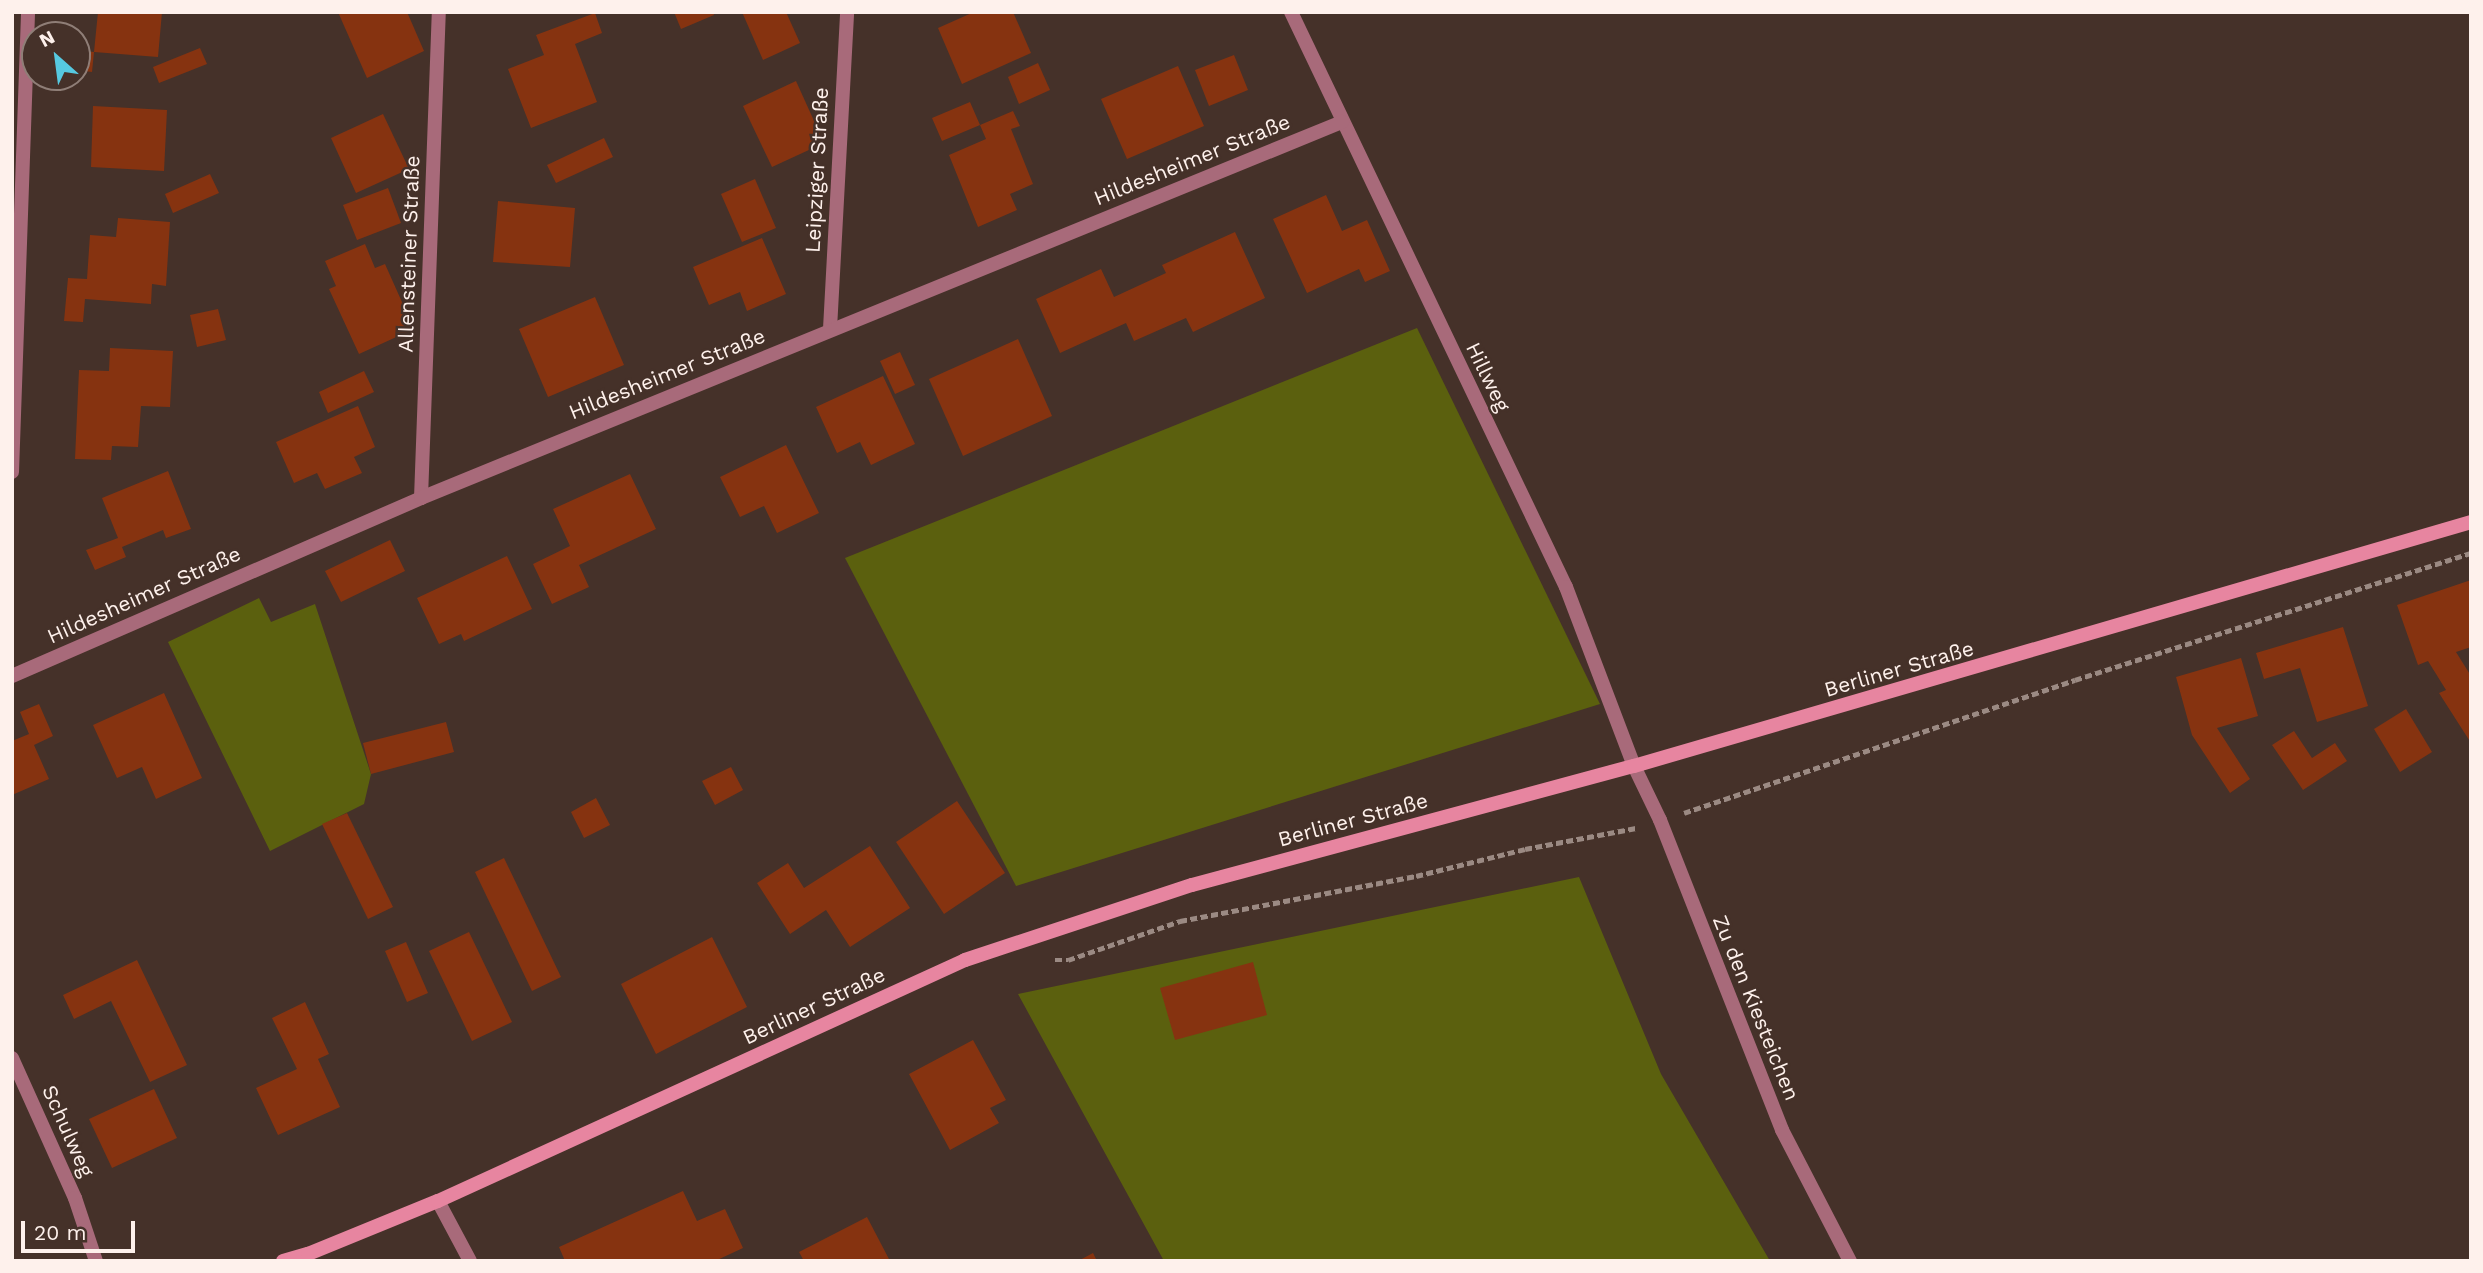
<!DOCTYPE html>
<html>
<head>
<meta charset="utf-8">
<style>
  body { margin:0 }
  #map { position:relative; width:2483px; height:1273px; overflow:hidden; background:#453129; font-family:"Work Sans",sans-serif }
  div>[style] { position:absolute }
  .green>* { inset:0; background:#5b600e }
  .building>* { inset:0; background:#863310 }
  .path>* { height:4.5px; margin-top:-2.25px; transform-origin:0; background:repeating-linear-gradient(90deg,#9b8a83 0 7px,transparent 0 10.5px) }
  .service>* { height:14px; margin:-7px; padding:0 7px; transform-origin:7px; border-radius:7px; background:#a86a7a }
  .minor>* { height:14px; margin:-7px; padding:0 7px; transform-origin:7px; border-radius:7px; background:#a86a7a }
  .secondary>* { height:14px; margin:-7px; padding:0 7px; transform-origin:7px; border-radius:7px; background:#e785a0 }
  span { translate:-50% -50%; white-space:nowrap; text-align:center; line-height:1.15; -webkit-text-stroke:5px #453129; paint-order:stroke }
  .street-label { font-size:21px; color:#fef1ec }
  .frame { position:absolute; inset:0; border:14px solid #fef1ec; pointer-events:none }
  .north { position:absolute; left:21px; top:21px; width:70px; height:70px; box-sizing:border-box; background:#453129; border:2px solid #8f7e77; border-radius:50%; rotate:332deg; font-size:19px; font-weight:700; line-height:28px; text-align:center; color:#fef1ec }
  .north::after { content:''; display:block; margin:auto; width:24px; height:32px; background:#56c9e0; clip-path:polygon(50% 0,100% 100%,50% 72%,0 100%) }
  .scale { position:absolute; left:21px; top:1221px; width:114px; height:32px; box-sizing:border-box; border:4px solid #fef1ec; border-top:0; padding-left:9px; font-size:21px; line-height:24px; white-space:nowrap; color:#fef1ec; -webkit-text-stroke:5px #453129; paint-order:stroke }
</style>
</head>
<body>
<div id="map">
  <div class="green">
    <i style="clip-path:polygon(1417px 328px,1600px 704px,1016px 886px,845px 558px)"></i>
    <i style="clip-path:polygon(259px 598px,271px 622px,315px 604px,371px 774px,364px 804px,270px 851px,168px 642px)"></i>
    <i style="clip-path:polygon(1579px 877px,1661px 1074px,1770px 1261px,1164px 1261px,1018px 994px)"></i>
  </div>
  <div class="building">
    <i style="clip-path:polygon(98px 12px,162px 12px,158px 57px,94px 52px)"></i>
    <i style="clip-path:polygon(338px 12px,407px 12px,424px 51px,367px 78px)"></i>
    <i style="clip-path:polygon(674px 12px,713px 12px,714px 15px,681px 29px)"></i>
    <i style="clip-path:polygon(742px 12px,786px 12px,800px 43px,763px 60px)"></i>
    <i style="clip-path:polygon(974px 12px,1013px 12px,1031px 53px,962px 84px,938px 28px)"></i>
    <i style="clip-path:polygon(595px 13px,602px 33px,575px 44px,597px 102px,531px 128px,508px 69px,544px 55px,536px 35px)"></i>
    <i style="clip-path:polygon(200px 48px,207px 64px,159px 83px,153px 67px)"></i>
    <i style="clip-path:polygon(77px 50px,94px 52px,92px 72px,77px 70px)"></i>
    <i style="clip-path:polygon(1234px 55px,1248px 90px,1209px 106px,1195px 70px)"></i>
    <i style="clip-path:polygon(1038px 63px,1050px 90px,1019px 104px,1008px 77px)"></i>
    <i style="clip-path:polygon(1178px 66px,1204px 126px,1127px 159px,1101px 99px)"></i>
    <i style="clip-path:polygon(796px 81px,824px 143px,772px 167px,743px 106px)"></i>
    <i style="clip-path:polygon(970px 102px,980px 125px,1013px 111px,1020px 126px,1011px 129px,1033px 184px,1010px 194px,1017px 210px,978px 227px,949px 155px,986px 139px,980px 125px,942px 141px,932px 118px)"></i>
    <i style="clip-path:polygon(93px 106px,167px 110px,164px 171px,91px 167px)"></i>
    <i style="clip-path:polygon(383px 114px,409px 169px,356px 193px,331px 138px)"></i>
    <i style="clip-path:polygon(604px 138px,613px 157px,556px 183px,547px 165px)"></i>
    <i style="clip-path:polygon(210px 174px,219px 193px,173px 213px,165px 194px)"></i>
    <i style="clip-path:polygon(755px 179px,776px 228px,742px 242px,721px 194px)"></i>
    <i style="clip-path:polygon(388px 188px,401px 223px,357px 240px,343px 205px)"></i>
    <i style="clip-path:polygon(1326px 195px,1342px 231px,1367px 220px,1390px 271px,1365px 282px,1359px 269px,1307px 293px,1273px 219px)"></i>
    <i style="clip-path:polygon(498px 201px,575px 208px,570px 267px,493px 262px)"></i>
    <i style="clip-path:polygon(118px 218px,170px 222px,166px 286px,152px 284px,151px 304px,85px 299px,83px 322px,64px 321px,68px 278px,87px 279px,90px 235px,116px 237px)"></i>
    <i style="clip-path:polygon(1235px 232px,1265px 298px,1193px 332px,1186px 318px,1134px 341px,1126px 323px,1060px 353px,1036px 299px,1101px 269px,1114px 297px,1166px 273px,1162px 265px)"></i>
    <i style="clip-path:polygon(762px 238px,786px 294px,747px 311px,740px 292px,709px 305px,693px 267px)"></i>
    <i style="clip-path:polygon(365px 244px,375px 268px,385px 264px,414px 329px,359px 354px,329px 289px,336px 286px,325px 261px)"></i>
    <i style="clip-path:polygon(595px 297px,624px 365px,548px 397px,519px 329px)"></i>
    <i style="clip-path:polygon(218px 309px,226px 340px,197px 347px,190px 315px)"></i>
    <i style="clip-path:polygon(1018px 339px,1052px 416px,963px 456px,929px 379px)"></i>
    <i style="clip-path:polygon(110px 348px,173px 351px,170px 407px,141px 406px,138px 447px,112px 446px,111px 460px,75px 459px,79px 370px,109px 371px)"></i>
    <i style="clip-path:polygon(900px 352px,915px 385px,895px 394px,880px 361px)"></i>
    <i style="clip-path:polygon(364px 371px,374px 392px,328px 413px,319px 392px)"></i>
    <i style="clip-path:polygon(883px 376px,915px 444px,871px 465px,860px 442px,837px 453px,816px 407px)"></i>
    <i style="clip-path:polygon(358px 406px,375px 447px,354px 457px,362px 473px,325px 489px,317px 473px,294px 483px,276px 442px)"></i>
    <i style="clip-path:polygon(786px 445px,819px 513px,777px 533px,764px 506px,740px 517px,720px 477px)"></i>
    <i style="clip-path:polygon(168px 471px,191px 529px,166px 538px,163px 530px,122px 547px,126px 557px,95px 570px,86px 550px,118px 538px,102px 498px)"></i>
    <i style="clip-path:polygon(630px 474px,656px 529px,579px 565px,589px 587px,552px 604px,533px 564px,570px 546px,553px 509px)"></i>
    <i style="clip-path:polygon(390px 540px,405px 571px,341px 602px,325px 571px)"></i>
    <i style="clip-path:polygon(507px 556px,532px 609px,464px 641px,461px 634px,439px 644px,417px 598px)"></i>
    <i style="clip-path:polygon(2471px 580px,2471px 647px,2456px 652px,2471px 676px,2471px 743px,2439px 693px,2446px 690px,2428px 661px,2418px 665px,2397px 605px)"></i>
    <i style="clip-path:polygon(2343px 627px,2368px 706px,2317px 722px,2300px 668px,2264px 679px,2256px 653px)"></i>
    <i style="clip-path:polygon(2241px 658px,2258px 716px,2217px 728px,2250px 779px,2230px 793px,2192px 735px,2176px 677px)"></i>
    <i style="clip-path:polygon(164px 693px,202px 778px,156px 799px,142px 767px,117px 778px,93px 725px)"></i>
    <i style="clip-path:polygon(39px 704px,53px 736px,34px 745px,49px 779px,12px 795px,12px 741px,29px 734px,20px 712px)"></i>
    <i style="clip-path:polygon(2406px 709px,2432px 752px,2400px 772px,2374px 729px)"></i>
    <i style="clip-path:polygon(446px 722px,454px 752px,371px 774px,363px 743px)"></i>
    <i style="clip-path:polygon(2294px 731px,2312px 758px,2335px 743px,2347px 761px,2303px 790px,2272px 745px)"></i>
    <i style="clip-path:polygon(731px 767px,743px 790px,715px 805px,702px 781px)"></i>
    <i style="clip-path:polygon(596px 798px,610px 825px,584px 838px,571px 812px)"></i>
    <i style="clip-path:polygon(957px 801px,1005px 873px,944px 914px,896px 842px)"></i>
    <i style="clip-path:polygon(347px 813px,393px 907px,368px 919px,322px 824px)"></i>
    <i style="clip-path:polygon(870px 846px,910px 908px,850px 947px,826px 910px,790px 934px,757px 883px,788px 863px,804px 888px)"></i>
    <i style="clip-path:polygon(504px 858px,561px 977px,532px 991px,475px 872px)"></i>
    <i style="clip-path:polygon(469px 932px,512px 1022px,472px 1041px,429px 951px)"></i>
    <i style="clip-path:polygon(712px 937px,747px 1007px,656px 1054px,621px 984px)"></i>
    <i style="clip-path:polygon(406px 942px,428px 993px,407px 1002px,385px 951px)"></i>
    <i style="clip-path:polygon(137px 960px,187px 1065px,150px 1082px,111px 1001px,74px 1019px,63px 995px)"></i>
    <i style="clip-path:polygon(1253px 962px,1267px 1015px,1175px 1040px,1160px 988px)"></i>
    <i style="clip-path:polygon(305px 1002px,329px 1054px,318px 1059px,340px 1107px,278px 1135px,256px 1088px,297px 1069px,272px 1018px)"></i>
    <i style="clip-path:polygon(973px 1040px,1006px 1100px,990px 1108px,999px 1123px,950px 1150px,909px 1074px)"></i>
    <i style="clip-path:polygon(154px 1089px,177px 1138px,112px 1168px,89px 1119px)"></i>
    <i style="clip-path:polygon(683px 1191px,697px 1221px,725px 1209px,743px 1248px,715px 1261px,565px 1261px,559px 1247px)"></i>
    <i style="clip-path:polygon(867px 1217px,890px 1261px,804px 1261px,799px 1252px)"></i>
    <i style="clip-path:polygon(1093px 1253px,1097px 1261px,1078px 1261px)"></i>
  </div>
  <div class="path">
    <i style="left:1684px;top:813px;width:413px;rotate:-18.8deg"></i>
    <i style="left:2075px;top:680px;width:415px;rotate:-17.8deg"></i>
    <i style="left:1055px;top:960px;width:13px"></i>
    <i style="left:1068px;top:960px;width:119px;rotate:-19.2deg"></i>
    <i style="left:1180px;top:921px;width:240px;rotate:-10.8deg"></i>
    <i style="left:1416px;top:876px;width:112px;rotate:-13.9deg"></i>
    <i style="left:1525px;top:849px;width:113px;rotate:-10.7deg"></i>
  </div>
  <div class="service">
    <i style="left:1634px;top:766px;width:60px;rotate:64.3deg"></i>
    <i style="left:1660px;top:820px;width:333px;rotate:68.5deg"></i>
    <i style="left:1782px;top:1130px;width:148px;rotate:62.6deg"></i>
  </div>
  <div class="minor">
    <i style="left:1291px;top:12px;width:637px;rotate:64.44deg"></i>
    <i style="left:1566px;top:587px;width:191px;rotate:69.2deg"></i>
    <i style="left:830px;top:329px;width:317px;rotate:-86.9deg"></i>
    <i style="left:12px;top:472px;width:460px;rotate:-88deg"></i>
    <i style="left:421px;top:498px;width:486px;rotate:-87.9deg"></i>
    <i style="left:12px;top:676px;width:446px;rotate:-23.5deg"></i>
    <i style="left:421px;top:498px;width:995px;rotate:-22.21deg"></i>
    <i style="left:12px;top:1058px;width:154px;rotate:65.8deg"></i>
    <i style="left:75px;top:1198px;width:66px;rotate:71.6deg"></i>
    <i style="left:438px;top:1201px;width:68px;rotate:61.9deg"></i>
  </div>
  <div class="secondary">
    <i style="left:283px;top:1261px;width:26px;rotate:-16deg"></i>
    <i style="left:308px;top:1254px;width:140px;rotate:-22.2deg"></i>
    <i style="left:438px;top:1201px;width:579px;rotate:-24.57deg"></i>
    <i style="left:965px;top:960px;width:239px;rotate:-18.3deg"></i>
    <i style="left:1192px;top:885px;width:458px;rotate:-15.1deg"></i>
    <i style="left:1634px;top:766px;width:872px;rotate:-16.25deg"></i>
  </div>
  <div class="street-label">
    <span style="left:1192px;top:160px;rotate:-22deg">Hildesheimer Straße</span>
    <span style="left:817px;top:170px;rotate:-87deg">Leipziger Straße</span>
    <span style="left:409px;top:254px;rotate:-88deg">Allensteiner Straße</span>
    <span style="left:667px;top:374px;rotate:-22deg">Hildesheimer Straße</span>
    <span style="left:1488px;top:377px;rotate:64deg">Hillweg</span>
    <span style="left:144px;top:595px;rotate:-24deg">Hildesheimer Straße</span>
    <span style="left:1899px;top:669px;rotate:-16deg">Berliner Straße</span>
    <span style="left:1353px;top:820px;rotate:-15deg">Berliner Straße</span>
    <span style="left:814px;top:1006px;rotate:-25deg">Berliner Straße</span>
    <span style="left:1756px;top:1008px;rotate:68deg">Zu den Kiesteichen</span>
    <span style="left:68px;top:1131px;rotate:66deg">Schulweg</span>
  </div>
  <div class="frame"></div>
  <div class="north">N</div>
  <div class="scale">20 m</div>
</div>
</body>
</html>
